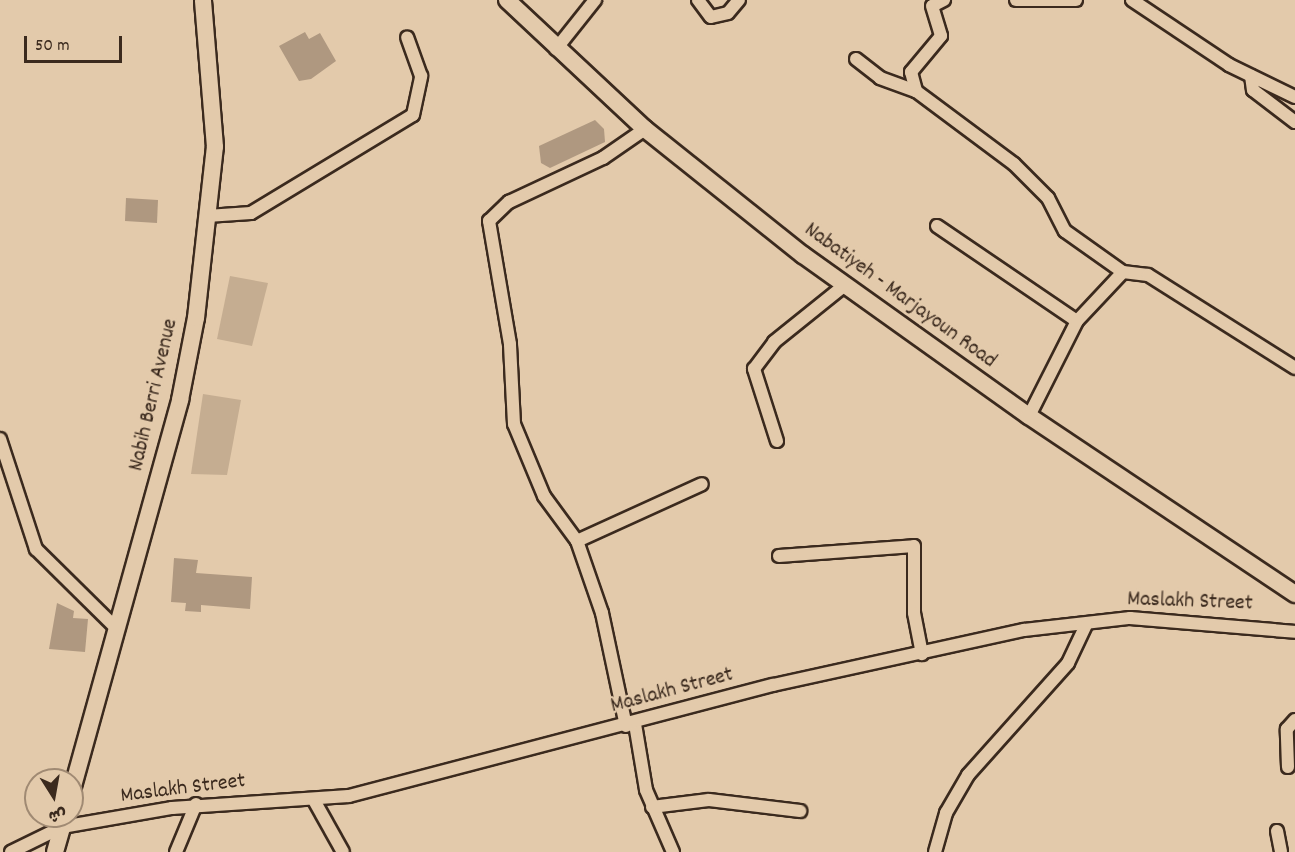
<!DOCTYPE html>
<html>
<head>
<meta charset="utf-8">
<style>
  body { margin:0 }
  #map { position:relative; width:1295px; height:852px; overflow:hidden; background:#e3caab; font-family:Dekko,"Playpen Sans Arabic",sans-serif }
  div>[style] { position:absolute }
  .green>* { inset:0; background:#c5ad91 }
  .building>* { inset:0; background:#af9880 }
  .roads { filter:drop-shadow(2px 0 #3b2a1e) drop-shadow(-2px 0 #3b2a1e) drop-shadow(0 2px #3b2a1e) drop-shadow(0 -2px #3b2a1e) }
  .minor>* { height:12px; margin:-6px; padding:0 6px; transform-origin:6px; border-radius:6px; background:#e3caab }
  .major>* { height:16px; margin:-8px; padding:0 8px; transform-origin:8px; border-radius:8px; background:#e3caab }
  span { translate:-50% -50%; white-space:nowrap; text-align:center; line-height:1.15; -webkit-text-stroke:4.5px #e3caab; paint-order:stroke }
  .street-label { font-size:22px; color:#3b2a1e }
  .north { position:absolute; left:24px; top:768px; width:60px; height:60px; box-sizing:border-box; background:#e3caab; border:2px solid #a08a73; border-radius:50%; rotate:169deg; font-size:16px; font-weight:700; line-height:24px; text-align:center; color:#3b2a1e }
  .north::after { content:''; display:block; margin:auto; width:21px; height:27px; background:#3b2a1e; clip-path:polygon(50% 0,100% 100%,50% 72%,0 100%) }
  .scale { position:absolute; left:24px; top:36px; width:98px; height:27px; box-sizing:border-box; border:3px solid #3b2a1e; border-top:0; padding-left:8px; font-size:18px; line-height:21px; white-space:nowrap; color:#3b2a1e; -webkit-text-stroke:4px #e3caab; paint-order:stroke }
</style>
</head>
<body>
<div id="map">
  <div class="green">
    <i style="clip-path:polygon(230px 276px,268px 283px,252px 346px,217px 339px)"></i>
    <i style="clip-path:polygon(203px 394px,241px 400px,227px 475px,191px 474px)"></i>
  </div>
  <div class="building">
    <i style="clip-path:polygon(305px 32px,309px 39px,320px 33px,336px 61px,311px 79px,299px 81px,279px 46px)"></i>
    <i style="clip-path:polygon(595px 120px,604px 129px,605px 142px,550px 168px,541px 163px,539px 146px)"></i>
    <i style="clip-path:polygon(126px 198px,158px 200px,157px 223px,125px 221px)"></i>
    <i style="clip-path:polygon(174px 558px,198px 560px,196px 573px,252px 577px,250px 609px,201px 605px,201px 612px,185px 611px,186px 603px,171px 602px)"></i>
    <i style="clip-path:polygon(57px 603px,74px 611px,73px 618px,88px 619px,85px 652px,49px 649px)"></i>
  </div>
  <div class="roads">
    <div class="minor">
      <i style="left:698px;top:0;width:21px;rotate:53deg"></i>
      <i style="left:711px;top:17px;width:17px;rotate:-13deg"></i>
      <i style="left:728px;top:13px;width:17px;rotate:-50deg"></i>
      <i style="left:944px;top:0;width:13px;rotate:153deg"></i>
      <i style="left:932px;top:6px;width:31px;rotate:73deg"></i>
      <i style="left:941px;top:36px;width:47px;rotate:129.8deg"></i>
      <i style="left:911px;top:72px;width:20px;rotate:75deg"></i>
      <i style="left:916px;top:91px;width:122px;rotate:36.7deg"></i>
      <i style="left:1014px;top:164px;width:48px;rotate:45deg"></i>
      <i style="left:1048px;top:198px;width:37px;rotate:63deg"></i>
      <i style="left:1065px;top:231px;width:71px;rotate:35.3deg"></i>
      <i style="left:1123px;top:272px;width:25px;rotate:7deg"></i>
      <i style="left:1148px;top:275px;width:174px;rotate:32.3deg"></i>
      <i style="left:1016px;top:0;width:60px"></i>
      <i style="left:1132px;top:0;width:117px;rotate:33.8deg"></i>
      <i style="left:1229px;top:65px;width:73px;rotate:25.9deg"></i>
      <i style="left:556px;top:49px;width:63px;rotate:-51.5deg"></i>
      <i style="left:856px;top:59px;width:31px;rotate:38deg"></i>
      <i style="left:880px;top:78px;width:38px;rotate:20deg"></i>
      <i style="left:1251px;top:76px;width:14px;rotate:82deg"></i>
      <i style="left:1253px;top:90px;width:53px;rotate:37.3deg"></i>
      <i style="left:207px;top:216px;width:44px;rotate:-3.9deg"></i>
      <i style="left:251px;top:213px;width:189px;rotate:-31.2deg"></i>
      <i style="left:413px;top:115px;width:40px;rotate:-78deg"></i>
      <i style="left:421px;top:76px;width:41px;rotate:-109.7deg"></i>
      <i style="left:937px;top:226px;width:169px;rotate:34.2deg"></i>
      <i style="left:1029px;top:416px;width:106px;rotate:-63.2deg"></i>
      <i style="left:1077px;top:321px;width:67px;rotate:-46.8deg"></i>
      <i style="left:0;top:439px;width:116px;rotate:71.9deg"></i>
      <i style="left:36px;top:549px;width:114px;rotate:44.6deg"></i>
      <i style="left:777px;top:441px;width:76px;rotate:-107.7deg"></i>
      <i style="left:754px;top:369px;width:34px;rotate:-53deg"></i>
      <i style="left:774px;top:342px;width:91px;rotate:-38.8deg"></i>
      <i style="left:577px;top:541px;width:56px;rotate:-126.3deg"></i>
      <i style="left:544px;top:496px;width:78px;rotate:-112.6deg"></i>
      <i style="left:514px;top:424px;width:80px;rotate:-92.9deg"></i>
      <i style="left:510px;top:344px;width:125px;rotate:-99.7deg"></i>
      <i style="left:489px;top:221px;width:28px;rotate:-44deg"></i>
      <i style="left:509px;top:202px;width:104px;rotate:-25.1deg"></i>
      <i style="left:603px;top:158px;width:51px;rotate:-34.6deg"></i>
      <i style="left:779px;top:556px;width:135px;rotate:-4.2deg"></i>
      <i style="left:914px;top:546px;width:67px;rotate:90deg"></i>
      <i style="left:914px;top:613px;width:42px;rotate:79deg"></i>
      <i style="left:635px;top:724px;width:67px;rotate:80.5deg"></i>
      <i style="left:646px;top:790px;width:68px;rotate:66.5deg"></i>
      <i style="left:626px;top:726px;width:116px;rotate:-102deg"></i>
      <i style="left:602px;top:613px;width:76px;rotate:-109.1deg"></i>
      <i style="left:577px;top:541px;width:137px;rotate:-24.5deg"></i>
      <i style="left:1288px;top:767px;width:38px;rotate:-92deg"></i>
      <i style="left:1287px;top:729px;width:12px;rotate:-48deg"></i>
      <i style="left:315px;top:802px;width:57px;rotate:60.8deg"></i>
      <i style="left:652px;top:807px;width:57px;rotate:-7deg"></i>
      <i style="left:709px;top:800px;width:92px;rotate:6.9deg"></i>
      <i style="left:1277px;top:831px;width:21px;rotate:79deg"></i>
      <i style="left:11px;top:852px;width:57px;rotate:-26.1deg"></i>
      <i style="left:62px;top:827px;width:112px;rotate:-9.8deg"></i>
      <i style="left:172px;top:808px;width:177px;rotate:-3.9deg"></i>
      <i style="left:349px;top:796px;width:438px;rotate:-14.7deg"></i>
      <i style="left:773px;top:685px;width:257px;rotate:-12.4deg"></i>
      <i style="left:1024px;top:630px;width:107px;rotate:-6.5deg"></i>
      <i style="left:1130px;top:618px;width:166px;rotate:4.8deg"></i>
      <i style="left:176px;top:852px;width:52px;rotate:-67.4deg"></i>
      <i style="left:935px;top:852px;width:41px;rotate:-74.2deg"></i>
      <i style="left:946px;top:813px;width:44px;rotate:-59.9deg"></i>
      <i style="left:968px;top:775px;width:150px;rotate:-48.2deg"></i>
      <i style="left:1068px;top:663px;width:42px;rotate:-64.7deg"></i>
    </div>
    <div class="major">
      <i style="left:507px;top:0;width:189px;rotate:43.1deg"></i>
      <i style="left:645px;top:129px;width:202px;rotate:38.6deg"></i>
      <i style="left:803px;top:255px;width:277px;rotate:35.5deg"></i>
      <i style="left:1029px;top:416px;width:320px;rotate:33.8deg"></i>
      <i style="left:72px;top:790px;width:405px;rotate:-74.5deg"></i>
      <i style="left:180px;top:400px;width:84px;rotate:-79deg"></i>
      <i style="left:196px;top:318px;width:172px;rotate:-83.7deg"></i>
      <i style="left:215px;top:147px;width:147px;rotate:-94.7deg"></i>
      <i style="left:55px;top:852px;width:37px;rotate:-74deg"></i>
    </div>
  </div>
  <div class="street-label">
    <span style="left:900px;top:296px;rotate:36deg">Nabatiyeh - Marjayoun Road</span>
    <span style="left:154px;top:395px;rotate:-77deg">Nabih Berri Avenue</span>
    <span style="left:1190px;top:602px;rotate:2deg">Maslakh Street</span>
    <span style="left:672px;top:691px;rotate:-15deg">Maslakh Street</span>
    <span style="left:183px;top:789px;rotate:-7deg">Maslakh Street</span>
  </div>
  <div class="north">ش</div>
  <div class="scale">50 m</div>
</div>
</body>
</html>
